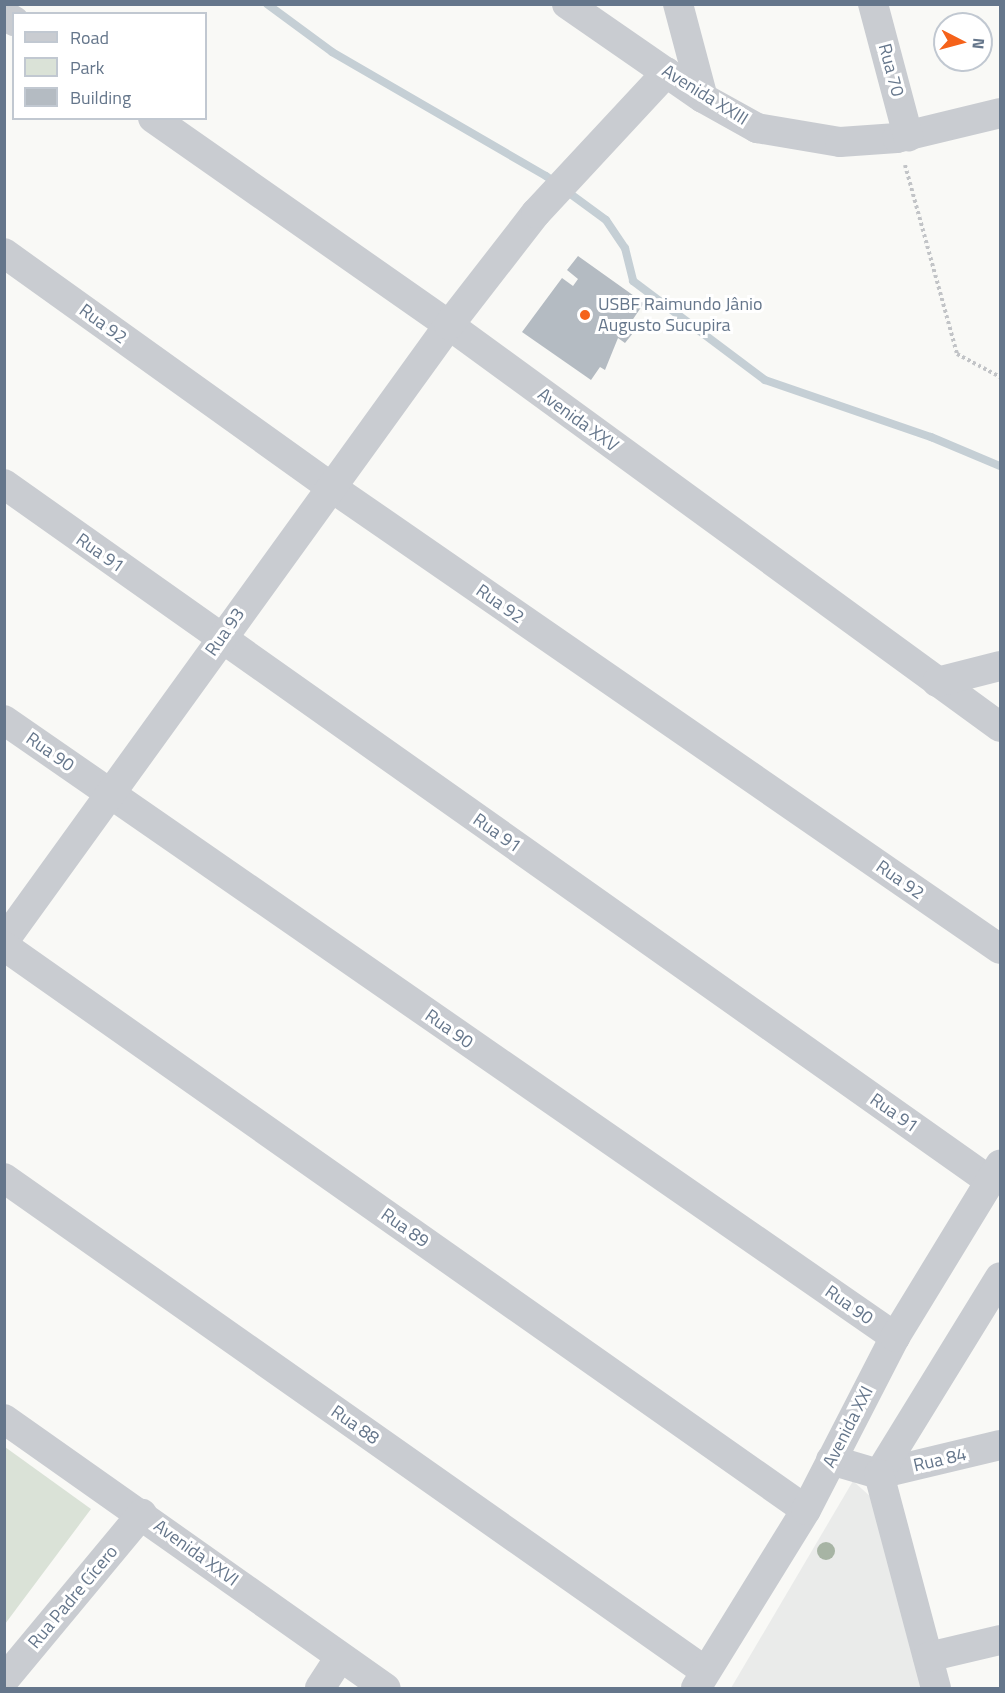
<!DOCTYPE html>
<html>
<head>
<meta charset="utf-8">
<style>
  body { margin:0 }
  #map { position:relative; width:1005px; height:1693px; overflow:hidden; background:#f9f9f6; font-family:"Titillium Web",sans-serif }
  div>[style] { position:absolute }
  .built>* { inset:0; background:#eaebea }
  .green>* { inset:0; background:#dae2d7 }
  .stream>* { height:8px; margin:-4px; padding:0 4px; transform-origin:4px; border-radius:4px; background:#c5cfd5 }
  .building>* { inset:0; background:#b4bbc2 }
  .path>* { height:4px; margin-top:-2px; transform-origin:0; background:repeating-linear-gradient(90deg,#c2c4c7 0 3px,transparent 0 6px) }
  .minor>* { height:30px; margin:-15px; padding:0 15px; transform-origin:15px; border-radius:15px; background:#c9ccd1 }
  .trees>* { width:18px; height:18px; margin:-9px; border-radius:50%; background:#a7b4a4 }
  .dots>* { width:16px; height:16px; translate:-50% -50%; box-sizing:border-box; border:3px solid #fff; border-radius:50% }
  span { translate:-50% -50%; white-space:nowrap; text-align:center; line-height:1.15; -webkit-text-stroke:6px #fff; paint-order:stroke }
  .street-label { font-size:18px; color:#65768b }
  .poi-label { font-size:18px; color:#65768b }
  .left { translate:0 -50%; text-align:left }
  .frame { position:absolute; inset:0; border:6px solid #65768b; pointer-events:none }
  .legend { position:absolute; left:12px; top:12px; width:195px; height:108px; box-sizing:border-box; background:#fff; border:2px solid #c1c8d1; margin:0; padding:8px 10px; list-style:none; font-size:18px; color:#65768b }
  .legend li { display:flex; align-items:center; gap:12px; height:30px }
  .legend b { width:30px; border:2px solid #c1c8d1 }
  .north { position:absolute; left:933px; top:12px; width:60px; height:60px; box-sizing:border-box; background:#fff; border:2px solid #c1c8d1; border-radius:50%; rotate:96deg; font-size:16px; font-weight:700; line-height:24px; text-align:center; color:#65768b }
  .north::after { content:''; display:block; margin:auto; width:21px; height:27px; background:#f5621a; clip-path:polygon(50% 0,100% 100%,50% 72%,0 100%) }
</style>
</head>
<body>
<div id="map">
  <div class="built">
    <i style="clip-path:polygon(853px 1481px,880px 1505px,929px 1688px,731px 1688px)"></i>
  </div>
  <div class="green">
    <i style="clip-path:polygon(5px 1447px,91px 1509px,5px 1624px)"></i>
  </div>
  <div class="stream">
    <i style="left:267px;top:4px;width:81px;rotate:36.4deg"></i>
    <i style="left:332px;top:52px;width:247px;rotate:30.1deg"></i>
    <i style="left:546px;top:176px;width:74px;rotate:36.3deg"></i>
    <i style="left:606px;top:220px;width:34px;rotate:56deg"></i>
    <i style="left:625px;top:248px;width:34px;rotate:76deg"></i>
    <i style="left:633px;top:281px;width:165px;rotate:36.9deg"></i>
    <i style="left:765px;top:380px;width:176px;rotate:19deg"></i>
    <i style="left:931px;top:437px;width:75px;rotate:22.8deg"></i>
  </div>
  <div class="building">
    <i style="clip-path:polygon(578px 256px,644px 303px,627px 328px,633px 333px,625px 343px,618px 338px,605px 370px,600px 367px,591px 380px,522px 332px,562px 278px,573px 286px,578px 279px,567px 270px)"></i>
  </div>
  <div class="path">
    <i style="left:905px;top:165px;width:196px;rotate:74.6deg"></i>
    <i style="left:957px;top:354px;width:49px;rotate:28.1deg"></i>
  </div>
  <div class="minor">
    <i style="left:567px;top:4px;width:165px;rotate:34.7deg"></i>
    <i style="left:703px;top:98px;width:62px;rotate:29.1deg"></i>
    <i style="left:757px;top:128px;width:84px;rotate:9.6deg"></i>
    <i style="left:840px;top:142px;width:57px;rotate:-4deg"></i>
    <i style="left:897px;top:138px;width:106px;rotate:-13.6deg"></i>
    <i style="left:678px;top:4px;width:97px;rotate:75.1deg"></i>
    <i style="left:873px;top:4px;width:137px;rotate:75.1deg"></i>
    <i style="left:4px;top:15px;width:12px;rotate:31deg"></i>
    <i style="left:153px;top:118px;width:361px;rotate:35deg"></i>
    <i style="left:449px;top:325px;width:682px;rotate:36.11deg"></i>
    <i style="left:4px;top:253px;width:402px;rotate:35.6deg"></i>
    <i style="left:331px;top:487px;width:813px;rotate:34.63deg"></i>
    <i style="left:4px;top:484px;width:1207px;rotate:35.26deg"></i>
    <i style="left:937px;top:682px;width:65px;rotate:-14.3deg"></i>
    <i style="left:4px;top:720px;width:1084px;rotate:34.7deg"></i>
    <i style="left:4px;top:941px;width:760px;rotate:-54.16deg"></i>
    <i style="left:449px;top:325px;width:142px;rotate:-52.2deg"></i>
    <i style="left:536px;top:213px;width:192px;rotate:-47.1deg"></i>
    <i style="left:4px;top:946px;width:980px;rotate:35.12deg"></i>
    <i style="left:4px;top:1178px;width:857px;rotate:35.12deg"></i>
    <i style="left:4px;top:1419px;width:467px;rotate:35.2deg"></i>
    <i style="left:831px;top:1460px;width:50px;rotate:16.3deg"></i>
    <i style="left:879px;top:1474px;width:124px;rotate:-13.5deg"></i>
    <i style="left:879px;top:1474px;width:231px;rotate:-58.4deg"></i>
    <i style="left:879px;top:1474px;width:221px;rotate:75.1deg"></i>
    <i style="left:928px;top:1657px;width:74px;rotate:-13.3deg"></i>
    <i style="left:4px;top:1680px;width:216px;rotate:-50.3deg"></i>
    <i style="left:320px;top:1688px;width:37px;rotate:-57deg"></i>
    <i style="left:696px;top:1688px;width:209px;rotate:-58.3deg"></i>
    <i style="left:806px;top:1510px;width:195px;rotate:-62.8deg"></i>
    <i style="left:895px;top:1337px;width:202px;rotate:-58.6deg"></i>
  </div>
  <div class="trees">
    <i style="left:826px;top:1551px"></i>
  </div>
  <div class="dots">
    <i style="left:585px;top:315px;background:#f5621a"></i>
  </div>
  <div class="street-label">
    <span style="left:891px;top:70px;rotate:75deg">Rua 70</span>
    <span style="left:705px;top:95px;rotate:32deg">Avenida XXIII</span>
    <span style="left:103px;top:324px;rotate:36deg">Rua 92</span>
    <span style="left:578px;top:420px;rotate:36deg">Avenida XXV</span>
    <span style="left:100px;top:553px;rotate:35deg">Rua 91</span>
    <span style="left:500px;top:604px;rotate:35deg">Rua 92</span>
    <span style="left:225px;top:632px;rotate:-55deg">Rua 93</span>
    <span style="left:50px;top:752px;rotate:35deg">Rua 90</span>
    <span style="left:497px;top:833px;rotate:35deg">Rua 91</span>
    <span style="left:900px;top:880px;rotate:35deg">Rua 92</span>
    <span style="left:449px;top:1029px;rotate:35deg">Rua 90</span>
    <span style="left:894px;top:1113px;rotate:35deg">Rua 91</span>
    <span style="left:405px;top:1228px;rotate:35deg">Rua 89</span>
    <span style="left:849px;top:1305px;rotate:35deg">Rua 90</span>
    <span style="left:355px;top:1425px;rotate:35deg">Rua 88</span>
    <span style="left:848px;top:1427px;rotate:-63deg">Avenida XXI</span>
    <span style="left:940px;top:1460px;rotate:-13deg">Rua 84</span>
    <span style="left:196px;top:1553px;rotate:36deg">Avenida XXVI</span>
    <span style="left:73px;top:1597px;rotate:-50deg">Rua Padre Cícero</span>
  </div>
  <div class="poi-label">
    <span class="left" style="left:598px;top:315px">USBF Raimundo Jânio<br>Augusto Sucupira</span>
  </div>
  <div class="frame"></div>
  <ul class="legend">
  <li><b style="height:8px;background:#c9ccd1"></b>Road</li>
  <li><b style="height:16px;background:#dae2d7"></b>Park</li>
  <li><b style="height:16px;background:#b4bbc2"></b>Building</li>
  </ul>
  <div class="north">N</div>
</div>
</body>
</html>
